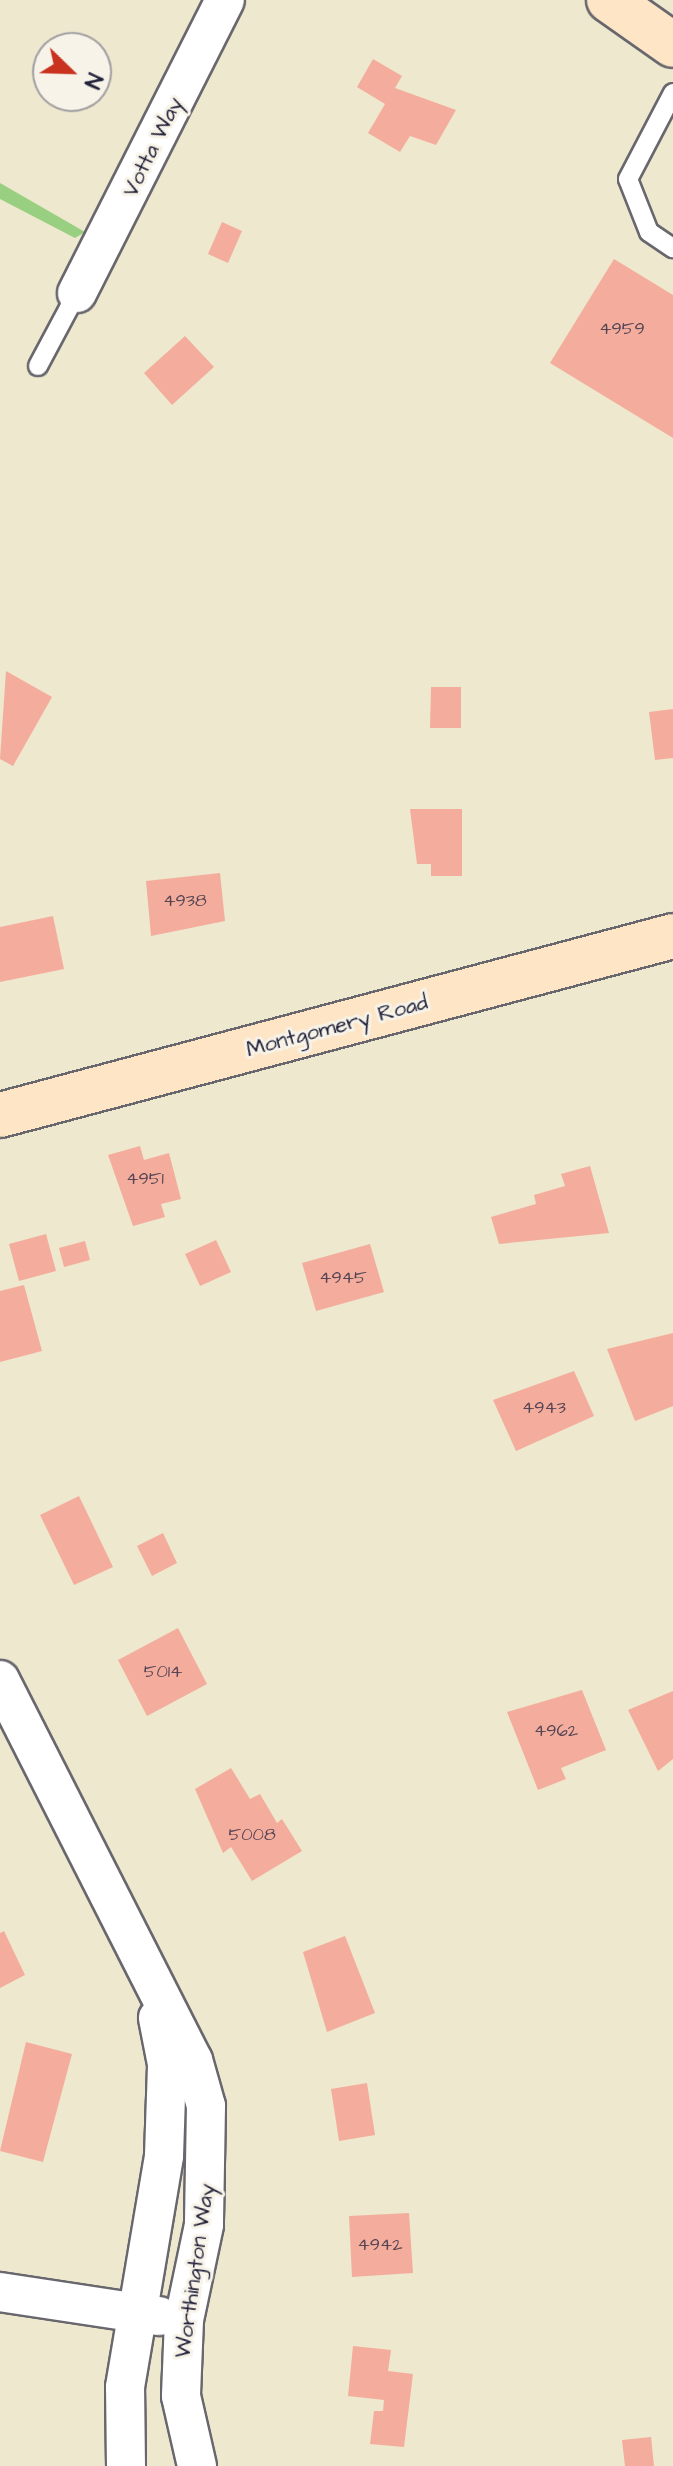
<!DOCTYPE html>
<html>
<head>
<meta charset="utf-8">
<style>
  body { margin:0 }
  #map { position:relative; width:673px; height:2466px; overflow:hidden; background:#ede8ce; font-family:"Architects Daughter",sans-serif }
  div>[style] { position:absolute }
  .green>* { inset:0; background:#99cf81 }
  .building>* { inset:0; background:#f4ad9d }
  .roads { filter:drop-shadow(2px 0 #69676e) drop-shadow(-2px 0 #69676e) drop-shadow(0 2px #69676e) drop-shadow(0 -2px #69676e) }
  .lane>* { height:18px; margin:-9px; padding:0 9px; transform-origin:9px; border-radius:9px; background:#fff }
  .street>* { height:38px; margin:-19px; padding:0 19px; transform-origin:19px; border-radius:19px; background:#fff }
  .secondary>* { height:44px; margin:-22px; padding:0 22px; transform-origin:22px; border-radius:22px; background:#fde5c5 }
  span { translate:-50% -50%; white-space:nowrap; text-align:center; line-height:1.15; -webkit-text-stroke:6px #f7f3e8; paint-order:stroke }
  .number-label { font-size:18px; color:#564554 }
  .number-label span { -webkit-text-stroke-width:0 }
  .street-label { font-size:22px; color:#22223b }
  .north { position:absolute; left:32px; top:32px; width:80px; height:80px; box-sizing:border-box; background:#f7f3e8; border:2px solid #a29fa3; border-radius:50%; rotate:113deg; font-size:22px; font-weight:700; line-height:32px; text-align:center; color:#22223b }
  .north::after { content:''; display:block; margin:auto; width:28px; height:36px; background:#c8321e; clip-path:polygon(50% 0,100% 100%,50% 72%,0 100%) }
</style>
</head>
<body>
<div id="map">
  <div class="green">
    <i style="clip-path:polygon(0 183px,85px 232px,75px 238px,0 199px)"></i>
  </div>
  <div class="building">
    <i style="clip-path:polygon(373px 59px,402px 76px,395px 88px,456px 110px,436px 145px,410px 136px,400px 152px,368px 133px,385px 104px,357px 87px)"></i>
    <i style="clip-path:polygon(222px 222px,242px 231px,228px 263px,208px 254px)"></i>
    <i style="clip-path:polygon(614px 259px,673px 295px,673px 438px,550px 363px)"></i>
    <i style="clip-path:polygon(185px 336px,214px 367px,172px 405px,144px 373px)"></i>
    <i style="clip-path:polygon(6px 671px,52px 697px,13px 766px,0 759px)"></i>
    <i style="clip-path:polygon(431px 687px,461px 687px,461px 728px,430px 728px)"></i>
    <i style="clip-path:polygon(673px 709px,673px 758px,655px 760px,649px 712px)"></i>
    <i style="clip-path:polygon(410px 809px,462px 809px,462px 876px,431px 876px,431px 864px,417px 864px)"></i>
    <i style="clip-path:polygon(220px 873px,225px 921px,151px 936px,146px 881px)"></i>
    <i style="clip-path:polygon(53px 916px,64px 969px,0 982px,0 927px)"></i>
    <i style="clip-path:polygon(140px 1146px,144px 1160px,169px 1153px,181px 1199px,161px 1204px,165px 1217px,133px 1226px,108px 1155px)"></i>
    <i style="clip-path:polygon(590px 1166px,609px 1233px,499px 1244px,491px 1217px,536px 1204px,534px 1195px,565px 1186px,561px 1174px)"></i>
    <i style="clip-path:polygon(46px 1234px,56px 1271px,19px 1281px,9px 1244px)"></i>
    <i style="clip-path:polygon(216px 1240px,231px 1272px,200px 1286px,185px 1254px)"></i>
    <i style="clip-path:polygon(85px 1241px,90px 1260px,64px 1267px,59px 1248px)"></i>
    <i style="clip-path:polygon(370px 1244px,384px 1292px,316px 1311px,302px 1263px)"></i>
    <i style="clip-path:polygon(24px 1285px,42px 1351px,0 1362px,0 1291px)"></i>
    <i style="clip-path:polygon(673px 1333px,673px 1406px,635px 1421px,607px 1349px)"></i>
    <i style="clip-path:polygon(574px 1371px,594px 1416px,516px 1451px,493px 1400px)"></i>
    <i style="clip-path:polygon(79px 1496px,113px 1567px,74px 1585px,40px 1515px)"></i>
    <i style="clip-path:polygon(163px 1533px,177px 1563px,152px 1576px,137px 1546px)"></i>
    <i style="clip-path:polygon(178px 1628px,207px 1684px,147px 1716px,118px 1660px)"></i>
    <i style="clip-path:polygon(582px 1690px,606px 1750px,561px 1768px,566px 1779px,538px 1790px,507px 1712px)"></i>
    <i style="clip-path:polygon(673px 1691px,673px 1759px,658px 1771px,628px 1710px)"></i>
    <i style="clip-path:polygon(231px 1768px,250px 1799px,260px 1794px,277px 1823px,282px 1819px,302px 1851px,252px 1881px,231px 1847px,223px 1853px,195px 1789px)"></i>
    <i style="clip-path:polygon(4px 1931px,25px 1975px,0 1988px,0 1933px)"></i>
    <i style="clip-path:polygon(345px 1936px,375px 2013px,327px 2032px,303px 1952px)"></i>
    <i style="clip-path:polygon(26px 2042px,72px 2054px,43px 2162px,0 2151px)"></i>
    <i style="clip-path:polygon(367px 2083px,375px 2135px,339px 2141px,331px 2089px)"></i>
    <i style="clip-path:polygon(409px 2213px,413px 2273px,352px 2277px,349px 2216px)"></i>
    <i style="clip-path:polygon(353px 2346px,391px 2350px,388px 2371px,413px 2374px,404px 2447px,370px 2444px,374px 2411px,383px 2411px,384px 2400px,348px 2396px)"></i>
    <i style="clip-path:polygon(651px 2437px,654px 2466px,625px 2466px,622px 2440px)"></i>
  </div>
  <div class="roads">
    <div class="lane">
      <i style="left:673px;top:93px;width:97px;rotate:117.6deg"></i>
      <i style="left:628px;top:179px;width:57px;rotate:68.4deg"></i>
      <i style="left:649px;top:232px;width:29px;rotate:34deg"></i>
      <i style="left:38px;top:366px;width:83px;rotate:-61.9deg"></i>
    </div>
    <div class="street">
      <i style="left:77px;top:293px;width:328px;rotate:-63.2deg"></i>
      <i style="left:0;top:1680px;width:426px;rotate:63.1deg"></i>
      <i style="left:193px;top:2060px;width:48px;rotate:74.2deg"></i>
      <i style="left:206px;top:2106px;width:119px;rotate:91deg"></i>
      <i style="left:204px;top:2225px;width:97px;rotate:101.9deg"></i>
      <i style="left:184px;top:2320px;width:76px;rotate:92.3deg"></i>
      <i style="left:181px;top:2396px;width:72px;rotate:77.1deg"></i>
      <i style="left:0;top:2292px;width:161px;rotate:8.6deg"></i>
      <i style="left:126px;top:2466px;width:79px;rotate:-90.7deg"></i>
      <i style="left:125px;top:2387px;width:234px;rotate:-80.4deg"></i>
      <i style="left:164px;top:2156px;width:92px;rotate:-88.1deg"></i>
      <i style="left:167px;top:2064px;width:47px;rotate:-101.1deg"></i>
    </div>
    <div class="secondary">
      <i style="left:609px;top:0;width:78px;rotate:35.1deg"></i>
      <i style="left:0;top:1115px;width:696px;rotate:-14.89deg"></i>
    </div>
  </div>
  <div class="number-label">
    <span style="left:622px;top:329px">4959</span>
    <span style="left:185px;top:901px">4938</span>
    <span style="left:145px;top:1179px">4951</span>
    <span style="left:343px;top:1278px">4945</span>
    <span style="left:544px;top:1408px">4943</span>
    <span style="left:163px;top:1672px">5014</span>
    <span style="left:556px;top:1731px">4962</span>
    <span style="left:252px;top:1835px">5008</span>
    <span style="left:380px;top:2245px">4942</span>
  </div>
  <div class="street-label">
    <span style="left:153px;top:147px;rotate:-64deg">Votta Way</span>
    <span style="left:337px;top:1026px;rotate:-15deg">Montgomery Road</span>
    <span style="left:195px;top:2271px;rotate:-82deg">Worthington Way</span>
  </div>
  <div class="north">N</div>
</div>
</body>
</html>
